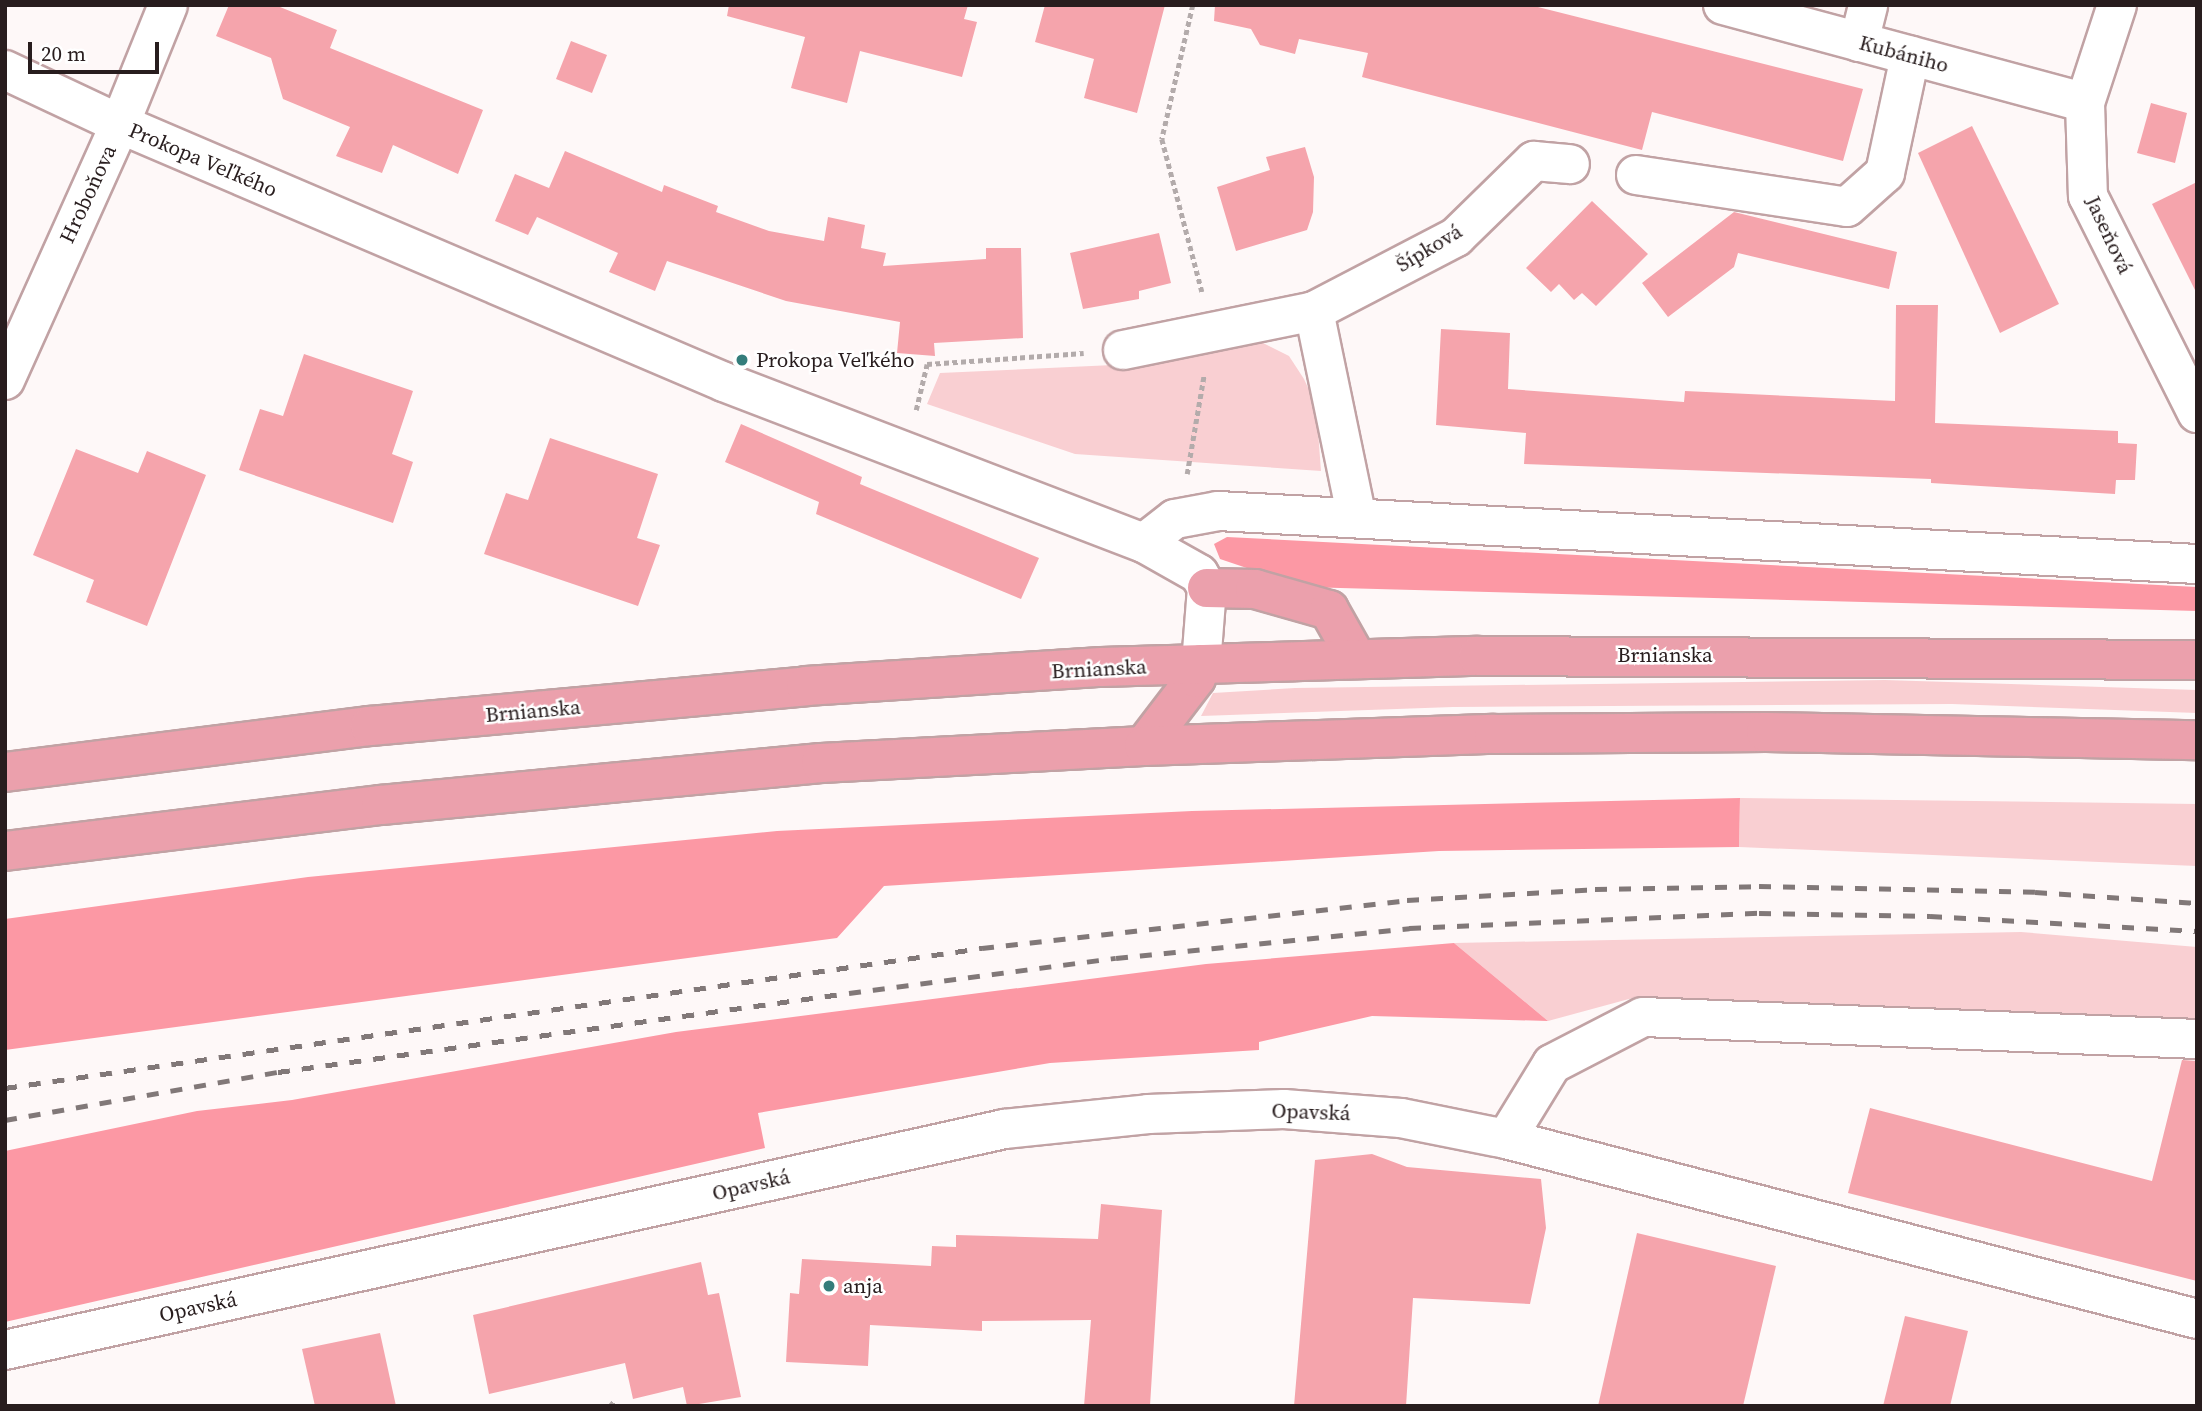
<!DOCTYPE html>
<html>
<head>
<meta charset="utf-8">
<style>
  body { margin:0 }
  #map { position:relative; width:2202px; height:1411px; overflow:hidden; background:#fef8f8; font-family:"Source Serif 4",serif }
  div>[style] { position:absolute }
  .green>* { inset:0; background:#f9cfd2 }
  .forest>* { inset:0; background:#fc98a4 }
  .building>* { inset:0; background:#f5a4ac }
  .path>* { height:4.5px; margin-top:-2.25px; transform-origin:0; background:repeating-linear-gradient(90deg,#b3abab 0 5px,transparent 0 8.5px) }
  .roads { filter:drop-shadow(2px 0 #c1a2a4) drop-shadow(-2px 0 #c1a2a4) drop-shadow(0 2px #c1a2a4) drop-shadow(0 -2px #c1a2a4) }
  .minor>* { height:38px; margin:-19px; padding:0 19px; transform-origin:19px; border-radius:19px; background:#fff }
  .major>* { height:38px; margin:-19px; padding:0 19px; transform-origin:19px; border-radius:19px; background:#eba0ac }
  .rail>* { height:5px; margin-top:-2.5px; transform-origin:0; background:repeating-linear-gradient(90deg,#817878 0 12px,transparent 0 24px) }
  .dots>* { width:19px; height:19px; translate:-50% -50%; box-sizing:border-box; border:4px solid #fff; border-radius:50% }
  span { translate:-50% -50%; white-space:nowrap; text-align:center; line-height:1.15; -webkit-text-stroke:5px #fff; paint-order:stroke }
  .street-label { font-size:21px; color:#281d1e }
  .poi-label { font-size:21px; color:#281d1e }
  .left { translate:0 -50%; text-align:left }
  .frame { position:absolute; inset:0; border:7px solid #281d1e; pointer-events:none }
  .scale { position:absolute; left:28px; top:42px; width:131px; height:32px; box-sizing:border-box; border:4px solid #281d1e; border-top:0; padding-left:9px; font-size:21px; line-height:24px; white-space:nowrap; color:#281d1e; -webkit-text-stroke:5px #fff; paint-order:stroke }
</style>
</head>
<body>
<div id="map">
  <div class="green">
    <i style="clip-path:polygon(1257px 340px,1289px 356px,1304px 379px,1316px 405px,1321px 471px,1075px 454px,927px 404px,940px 373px,1113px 365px)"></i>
    <i style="clip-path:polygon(1885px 680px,2197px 690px,2197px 713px,1952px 704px,1453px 707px,1201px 716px,1213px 693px,1295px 688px)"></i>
    <i style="clip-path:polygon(1740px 798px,2197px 804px,2197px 866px,1739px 847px)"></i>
    <i style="clip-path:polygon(2021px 932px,2197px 947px,2197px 1025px,1640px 996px,1548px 1021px,1454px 943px)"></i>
  </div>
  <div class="forest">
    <i style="clip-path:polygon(1227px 537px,2197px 587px,2197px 611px,1303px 587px,1220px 559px,1214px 544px)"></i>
    <i style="clip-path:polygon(1740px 798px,1739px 847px,1439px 851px,884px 886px,837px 938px,5px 1050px,5px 919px,308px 877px,777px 831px,1192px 811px)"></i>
    <i style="clip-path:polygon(1454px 943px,1548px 1021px,1372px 1016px,1259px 1042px,1259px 1050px,1050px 1063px,758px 1113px,765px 1148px,5px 1322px,5px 1151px,197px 1111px,292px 1100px,676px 1032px,1206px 964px)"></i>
  </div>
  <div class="building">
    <i style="clip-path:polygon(229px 5px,275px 5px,337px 30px,330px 48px,483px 110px,458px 174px,393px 145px,382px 173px,336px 156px,350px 127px,283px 99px,271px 58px,216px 36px)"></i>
    <i style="clip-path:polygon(729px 5px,968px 5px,964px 19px,977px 22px,962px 77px,860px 51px,847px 103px,791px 88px,805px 37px,727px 16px)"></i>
    <i style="clip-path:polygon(1045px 5px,1165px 5px,1137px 113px,1084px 98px,1094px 59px,1035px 42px)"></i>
    <i style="clip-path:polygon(1215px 5px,1530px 5px,1863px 89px,1843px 161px,1652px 112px,1642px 150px,1362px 77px,1368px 53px,1299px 39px,1295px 54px,1260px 45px,1251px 29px,1214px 21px)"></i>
    <i style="clip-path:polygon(571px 41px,607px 55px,592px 93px,556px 79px)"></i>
    <i style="clip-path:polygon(2151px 103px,2187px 113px,2175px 163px,2137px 153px)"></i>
    <i style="clip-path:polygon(1972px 126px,2059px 304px,2000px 333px,1918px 153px)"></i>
    <i style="clip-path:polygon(1305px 147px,1314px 177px,1313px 212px,1307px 230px,1236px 251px,1217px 187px,1270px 170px,1266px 157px)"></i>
    <i style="clip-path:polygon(565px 151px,662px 192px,664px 185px,718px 206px,716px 212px,769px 231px,824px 241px,828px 217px,865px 225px,861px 248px,886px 253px,883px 266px,986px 259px,986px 248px,1021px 248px,1023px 338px,934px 343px,935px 356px,897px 353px,900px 322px,786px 301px,667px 261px,655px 291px,609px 272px,618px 253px,537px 217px,528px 235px,495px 221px,515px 174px,549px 188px)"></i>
    <i style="clip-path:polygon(2197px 182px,2197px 294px,2152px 204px)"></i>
    <i style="clip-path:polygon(1592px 201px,1648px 254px,1596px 306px,1582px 293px,1574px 300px,1559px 284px,1551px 292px,1526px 268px)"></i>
    <i style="clip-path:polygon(1734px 212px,1897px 252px,1889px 289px,1738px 253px,1734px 267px,1668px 317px,1642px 283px)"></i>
    <i style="clip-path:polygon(1159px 233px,1171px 283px,1139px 291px,1139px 299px,1083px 309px,1070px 253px)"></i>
    <i style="clip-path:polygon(1896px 305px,1938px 305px,1935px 423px,2118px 431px,2118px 443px,2137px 444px,2135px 480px,2116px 480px,2115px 494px,1931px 483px,1931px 479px,1524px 464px,1526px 433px,1436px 425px,1441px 329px,1510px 333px,1508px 389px,1684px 402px,1685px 391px,1895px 401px)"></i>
    <i style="clip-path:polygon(304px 354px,413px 391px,392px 454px,413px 462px,393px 523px,239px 470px,260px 409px,283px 416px)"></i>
    <i style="clip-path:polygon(741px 424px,862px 477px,860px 484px,1039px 558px,1021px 599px,816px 514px,819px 502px,725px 462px)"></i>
    <i style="clip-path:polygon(550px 438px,658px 474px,637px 538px,660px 545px,638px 606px,484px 554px,506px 493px,528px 500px)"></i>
    <i style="clip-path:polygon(76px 449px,138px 473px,147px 451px,206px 475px,147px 626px,86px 602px,94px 580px,33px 555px)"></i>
    <i style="clip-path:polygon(2182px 1060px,2197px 1061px,2197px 1281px,1848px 1193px,1870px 1108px,2152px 1181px)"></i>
    <i style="clip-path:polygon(1372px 1154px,1407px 1167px,1541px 1179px,1546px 1228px,1530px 1304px,1413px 1298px,1406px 1406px,1294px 1406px,1315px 1160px)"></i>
    <i style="clip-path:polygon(1101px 1204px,1162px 1210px,1150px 1406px,1084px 1406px,1091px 1320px,982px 1321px,982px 1331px,870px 1325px,868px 1366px,786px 1362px,790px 1293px,799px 1294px,802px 1259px,931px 1266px,932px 1246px,956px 1247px,956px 1235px,1098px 1239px)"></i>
    <i style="clip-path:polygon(1637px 1233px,1776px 1266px,1743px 1406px,1598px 1406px)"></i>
    <i style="clip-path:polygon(701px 1262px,708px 1295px,719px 1293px,741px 1397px,687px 1406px,683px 1387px,633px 1399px,625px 1363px,489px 1394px,473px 1315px)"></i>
    <i style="clip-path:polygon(1905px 1316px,1968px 1331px,1950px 1406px,1883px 1406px)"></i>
    <i style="clip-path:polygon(380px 1333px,396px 1406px,315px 1406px,302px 1349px)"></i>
  </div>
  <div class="path">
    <i style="left:1193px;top:5px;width:138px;rotate:103deg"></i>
    <i style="left:1162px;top:139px;width:158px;rotate:75.3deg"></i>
    <i style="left:916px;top:410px;width:47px;rotate:-76.6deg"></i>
    <i style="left:927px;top:364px;width:157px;rotate:-4deg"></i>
    <i style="left:1187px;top:474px;width:100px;rotate:-80.3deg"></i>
    <i style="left:610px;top:1406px;width:6px;rotate:-51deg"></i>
  </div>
  <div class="roads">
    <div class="minor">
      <i style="left:1723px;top:5px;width:375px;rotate:15.1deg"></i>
      <i style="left:2117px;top:5px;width:103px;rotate:108.1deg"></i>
      <i style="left:2085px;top:103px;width:93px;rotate:88.2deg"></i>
      <i style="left:2088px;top:196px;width:243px;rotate:63.3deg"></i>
      <i style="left:1859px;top:42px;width:38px;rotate:-76deg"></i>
      <i style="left:5px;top:70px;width:127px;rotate:25.2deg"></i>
      <i style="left:120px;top:124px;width:657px;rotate:23.13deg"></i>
      <i style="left:724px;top:382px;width:450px;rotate:21deg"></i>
      <i style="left:1144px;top:543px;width:63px;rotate:29.4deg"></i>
      <i style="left:1199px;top:574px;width:16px;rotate:60deg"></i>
      <i style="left:1207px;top:588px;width:76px;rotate:94.5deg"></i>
      <i style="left:1636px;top:175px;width:213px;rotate:8.6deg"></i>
      <i style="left:1847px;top:207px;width:51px;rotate:-41.8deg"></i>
      <i style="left:1885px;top:173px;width:120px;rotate:-77.9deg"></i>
      <i style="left:1314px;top:311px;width:211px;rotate:78.3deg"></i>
      <i style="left:1123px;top:350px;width:195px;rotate:-11.5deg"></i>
      <i style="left:1314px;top:311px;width:160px;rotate:-27.5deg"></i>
      <i style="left:1456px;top:237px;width:109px;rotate:-44.3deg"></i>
      <i style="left:1534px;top:161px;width:36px;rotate:5deg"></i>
      <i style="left:5px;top:380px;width:281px;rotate:-65.8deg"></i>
      <i style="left:120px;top:124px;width:128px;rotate:-68deg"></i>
      <i style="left:1144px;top:543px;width:39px;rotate:-38deg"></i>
      <i style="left:1175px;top:519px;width:44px;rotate:-10.5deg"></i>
      <i style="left:1218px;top:511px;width:980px;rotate:3.1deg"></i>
      <i style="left:1506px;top:1139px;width:88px;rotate:-58.5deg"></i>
      <i style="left:1552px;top:1064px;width:102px;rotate:-27.3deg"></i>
      <i style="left:1643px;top:1017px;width:554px;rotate:2.27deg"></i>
      <i style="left:5px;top:1350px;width:1023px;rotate:-12.47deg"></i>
      <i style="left:1004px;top:1129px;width:145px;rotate:-5.9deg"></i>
      <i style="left:1148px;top:1114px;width:136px;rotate:-2.1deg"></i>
      <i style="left:1284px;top:1109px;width:117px;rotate:4.4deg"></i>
      <i style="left:1401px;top:1118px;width:107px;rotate:11.3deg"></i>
      <i style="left:1506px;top:1139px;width:714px;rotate:14.6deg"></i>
    </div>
    <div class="major">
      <i style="left:1207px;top:588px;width:48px;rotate:1.2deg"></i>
      <i style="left:1255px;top:589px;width:77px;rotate:15.8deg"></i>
      <i style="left:1329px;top:610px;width:55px;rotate:60.6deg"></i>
      <i style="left:1144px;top:746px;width:86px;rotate:-52.6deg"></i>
      <i style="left:1196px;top:678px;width:15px;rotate:-70deg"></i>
      <i style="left:5px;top:772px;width:368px;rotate:-7.2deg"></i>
      <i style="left:370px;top:726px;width:438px;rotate:-5.2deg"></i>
      <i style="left:806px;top:686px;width:296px;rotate:-3.7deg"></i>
      <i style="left:1101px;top:667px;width:377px;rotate:-1.7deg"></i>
      <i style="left:1478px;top:656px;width:719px;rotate:0.32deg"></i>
      <i style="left:5px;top:851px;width:379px;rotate:-7deg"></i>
      <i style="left:381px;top:805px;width:219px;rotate:-5.5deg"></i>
      <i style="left:599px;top:784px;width:223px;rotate:-5.4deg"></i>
      <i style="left:821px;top:763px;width:323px;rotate:-3deg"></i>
      <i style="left:1144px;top:746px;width:350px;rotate:-2deg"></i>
      <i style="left:1494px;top:734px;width:272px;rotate:-0.4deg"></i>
      <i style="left:1766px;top:732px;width:431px;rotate:1.1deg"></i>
    </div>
  </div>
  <div class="rail">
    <i style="left:5px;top:1088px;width:987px;rotate:-8.15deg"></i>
    <i style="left:982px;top:948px;width:428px;rotate:-6.4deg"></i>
    <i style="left:1407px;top:900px;width:188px;rotate:-3.3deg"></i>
    <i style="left:1595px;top:889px;width:164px;rotate:-1deg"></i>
    <i style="left:1759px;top:886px;width:276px;rotate:1.2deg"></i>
    <i style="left:2035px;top:892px;width:162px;rotate:3.9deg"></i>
    <i style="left:5px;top:1120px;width:277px;rotate:-10deg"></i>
    <i style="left:278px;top:1072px;width:576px;rotate:-7.88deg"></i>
    <i style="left:849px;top:993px;width:269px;rotate:-7.5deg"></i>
    <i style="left:1116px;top:958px;width:295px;rotate:-5.8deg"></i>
    <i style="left:1409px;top:928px;width:350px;rotate:-2.5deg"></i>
    <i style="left:1759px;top:913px;width:171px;rotate:1deg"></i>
    <i style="left:1930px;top:916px;width:267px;rotate:3.2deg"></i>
  </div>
  <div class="dots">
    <i style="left:742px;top:360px;background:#347d7b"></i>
    <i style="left:829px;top:1286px;background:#347d7b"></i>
  </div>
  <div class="street-label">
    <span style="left:1904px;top:54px;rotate:15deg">Kubániho</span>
    <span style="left:203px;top:160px;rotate:23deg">Prokopa Veľkého</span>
    <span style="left:88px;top:194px;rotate:-65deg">Hroboňova</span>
    <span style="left:2109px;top:235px;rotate:65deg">Jaseňová</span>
    <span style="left:1429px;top:248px;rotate:-31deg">Šípková</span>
    <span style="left:1665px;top:655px">Brnianska</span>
    <span style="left:1099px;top:669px;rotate:-3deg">Brnianska</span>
    <span style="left:533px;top:711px;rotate:-5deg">Brnianska</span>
    <span style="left:1311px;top:1112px;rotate:2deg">Opavská</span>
    <span style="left:751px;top:1185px;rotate:-13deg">Opavská</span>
    <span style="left:198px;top:1307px;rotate:-12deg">Opavská</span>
  </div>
  <div class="poi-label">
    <span class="left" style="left:756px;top:360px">Prokopa Veľkého</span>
    <span class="left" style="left:843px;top:1286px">anja</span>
  </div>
  <div class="frame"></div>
  <div class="scale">20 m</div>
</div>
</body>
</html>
